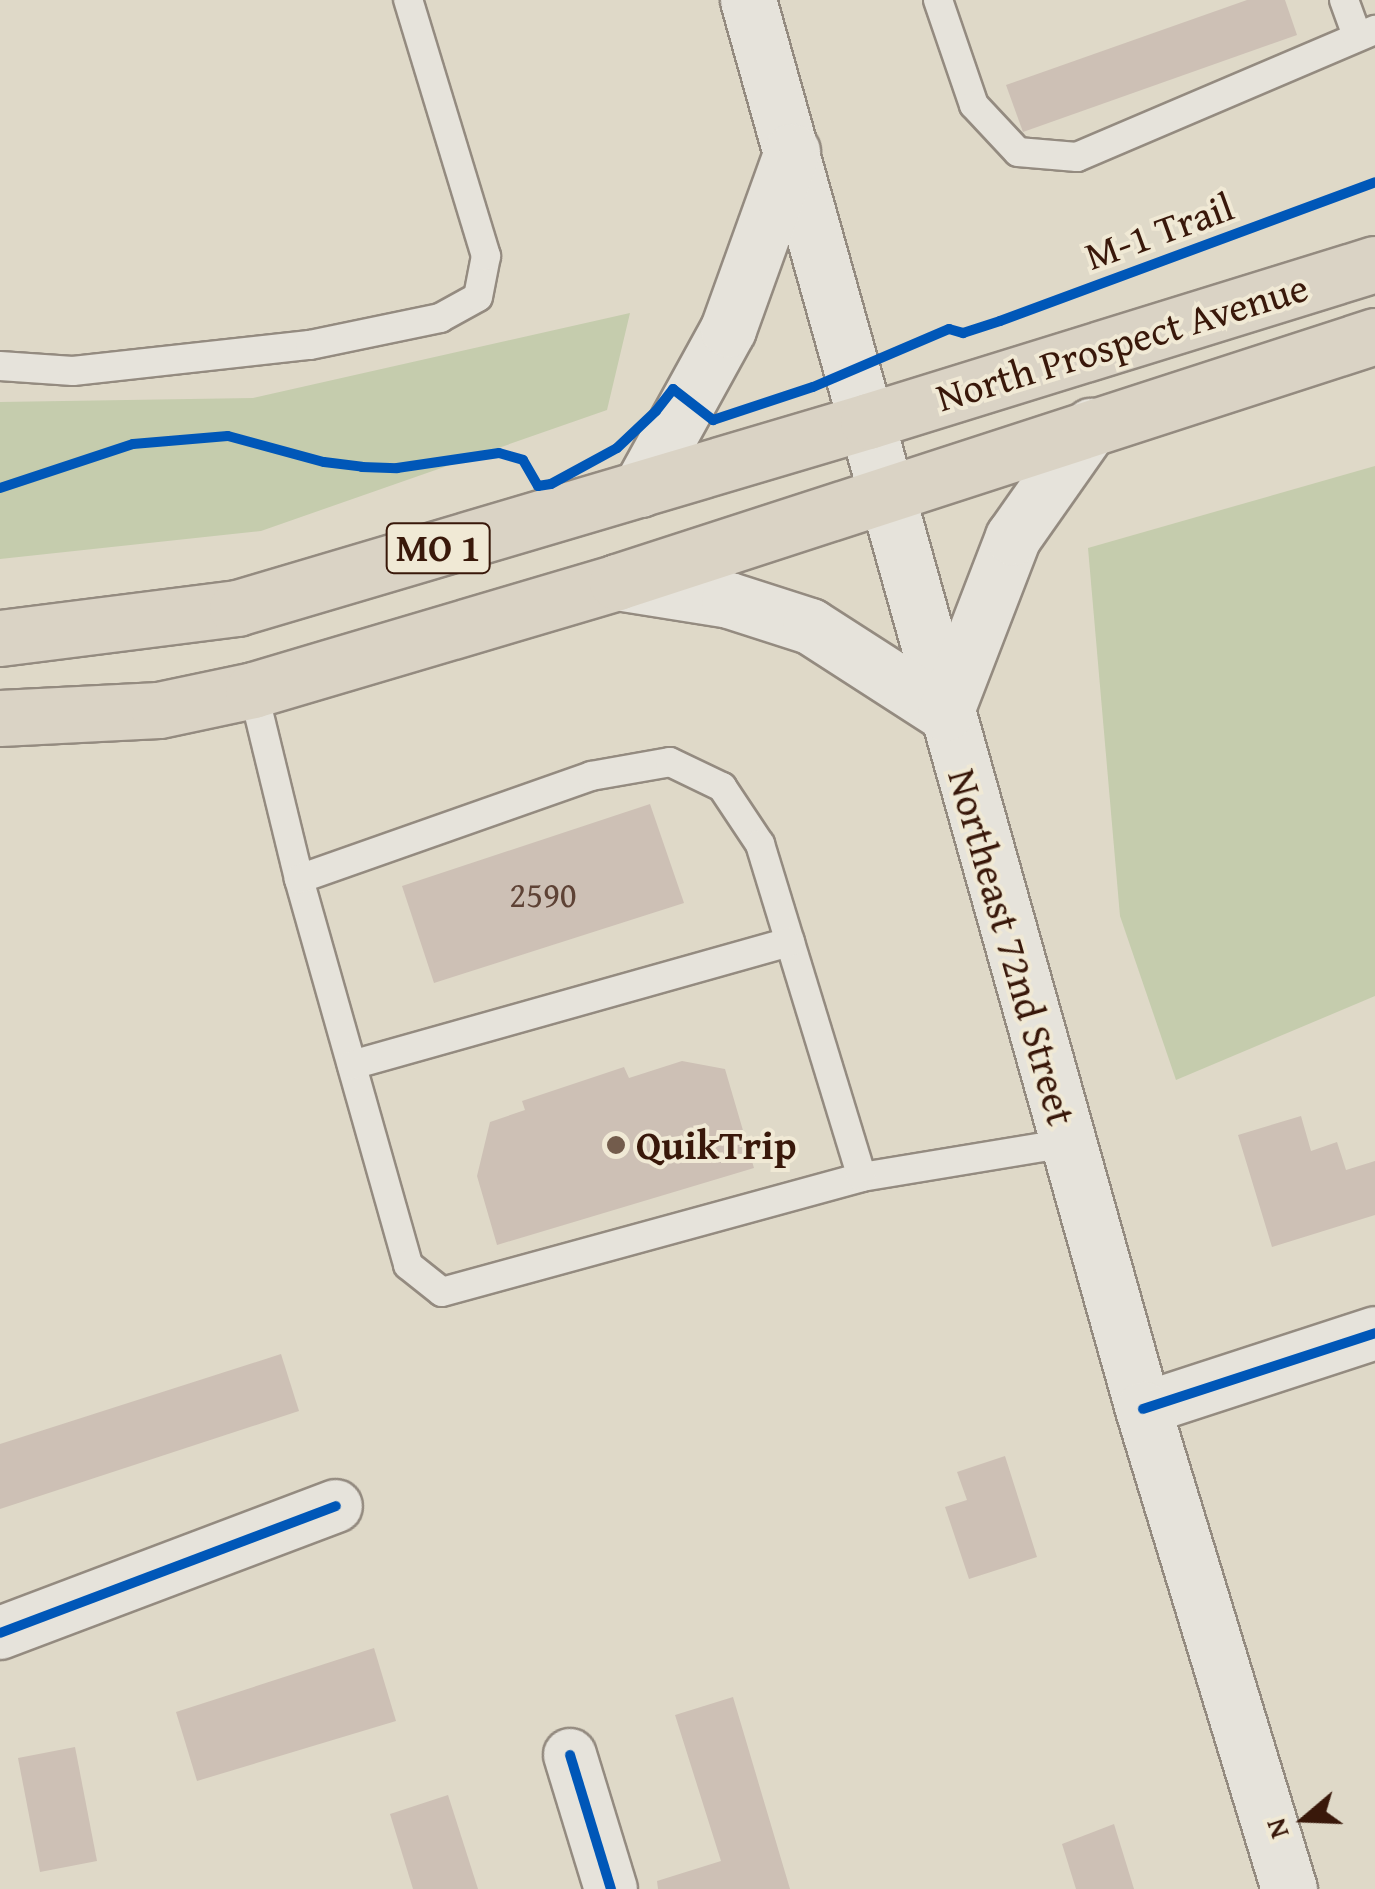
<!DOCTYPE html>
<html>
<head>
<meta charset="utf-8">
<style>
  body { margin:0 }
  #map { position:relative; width:1375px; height:1889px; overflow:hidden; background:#dfd9c8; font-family:"Gentium Book Plus",serif }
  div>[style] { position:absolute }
  .green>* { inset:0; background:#c5ccad }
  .building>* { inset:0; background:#cdc0b5 }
  .roads { filter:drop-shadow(2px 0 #948b80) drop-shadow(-2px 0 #948b80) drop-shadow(0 2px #948b80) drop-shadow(0 -2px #948b80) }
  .service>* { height:28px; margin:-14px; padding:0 14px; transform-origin:14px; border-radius:14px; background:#e6e3db }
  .minor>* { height:52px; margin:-26px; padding:0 26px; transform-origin:26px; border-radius:26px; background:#e6e3db }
  .secondary>* { height:55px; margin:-27.5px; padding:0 27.5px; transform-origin:27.5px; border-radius:27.5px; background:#e6e3db }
  .primary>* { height:55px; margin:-27.5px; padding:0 27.5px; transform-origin:27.5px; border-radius:27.5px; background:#dad3c5 }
  .cycleway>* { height:10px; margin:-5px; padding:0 5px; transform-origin:5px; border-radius:5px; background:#0057b8 }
  .dots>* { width:28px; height:28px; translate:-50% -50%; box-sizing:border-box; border:5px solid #f0e9d5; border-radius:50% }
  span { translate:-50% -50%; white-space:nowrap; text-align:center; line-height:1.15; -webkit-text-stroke:8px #f0e9d5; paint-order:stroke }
  .number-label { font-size:35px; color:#5e4235 }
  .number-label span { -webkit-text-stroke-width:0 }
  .shield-label span { padding:2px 8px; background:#f0e9d5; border:2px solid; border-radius:8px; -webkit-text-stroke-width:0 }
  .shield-label { font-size:38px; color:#39180a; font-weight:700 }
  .street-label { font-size:40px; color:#39180a }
  .poi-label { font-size:40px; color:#39180a; font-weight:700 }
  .left { translate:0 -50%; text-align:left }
  .north { position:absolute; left:1255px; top:1769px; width:100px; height:100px; -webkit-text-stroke:8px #f0e9d5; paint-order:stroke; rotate:251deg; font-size:28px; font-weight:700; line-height:40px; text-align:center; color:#39180a }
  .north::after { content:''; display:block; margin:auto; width:35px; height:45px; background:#39180a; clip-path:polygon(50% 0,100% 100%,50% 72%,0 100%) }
</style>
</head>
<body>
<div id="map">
  <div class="green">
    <i style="clip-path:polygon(630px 313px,607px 410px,261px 531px,0 559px,0 402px,253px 398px)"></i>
    <i style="clip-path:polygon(1375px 466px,1375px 996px,1176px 1080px,1120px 916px,1088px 548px)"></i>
  </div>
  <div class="building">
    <i style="clip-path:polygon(1247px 0,1285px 0,1297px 35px,1023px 132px,1006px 85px)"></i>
    <i style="clip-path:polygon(650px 804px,684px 903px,434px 983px,402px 886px)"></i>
    <i style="clip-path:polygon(682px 1061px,725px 1069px,754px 1168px,497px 1245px,477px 1176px,490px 1122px,525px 1110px,522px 1101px,624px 1067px,629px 1078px)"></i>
    <i style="clip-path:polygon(1301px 1116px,1311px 1151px,1337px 1142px,1346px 1170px,1375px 1161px,1375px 1215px,1272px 1247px,1238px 1135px)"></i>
    <i style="clip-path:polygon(281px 1354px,299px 1411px,0 1509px,0 1444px)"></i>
    <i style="clip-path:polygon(1005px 1456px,1037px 1557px,969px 1579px,945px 1507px,967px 1500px,957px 1472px)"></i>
    <i style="clip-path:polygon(374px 1648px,396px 1721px,197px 1781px,176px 1712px)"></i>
    <i style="clip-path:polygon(733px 1697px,790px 1889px,658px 1889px,657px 1881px,721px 1861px,675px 1715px)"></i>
    <i style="clip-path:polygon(75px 1747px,97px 1861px,40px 1872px,18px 1758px)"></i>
    <i style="clip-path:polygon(448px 1795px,478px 1889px,413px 1889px,390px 1814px)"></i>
    <i style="clip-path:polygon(1114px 1824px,1134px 1889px,1076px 1889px,1062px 1844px)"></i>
  </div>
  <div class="roads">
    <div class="service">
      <i style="left:938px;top:0;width:111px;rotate:71.1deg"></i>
      <i style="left:974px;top:105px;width:64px;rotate:46.9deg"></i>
      <i style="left:1018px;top:152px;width:59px;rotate:4.8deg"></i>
      <i style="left:1077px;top:157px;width:324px;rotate:-23.1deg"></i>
      <i style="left:1344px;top:0;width:38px;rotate:70deg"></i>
      <i style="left:0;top:366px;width:73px;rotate:3.9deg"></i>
      <i style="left:73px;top:371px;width:238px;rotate:-6.3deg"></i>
      <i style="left:310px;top:345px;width:133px;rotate:-11.7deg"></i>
      <i style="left:440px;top:318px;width:43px;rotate:-28.9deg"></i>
      <i style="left:478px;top:297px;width:42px;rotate:-79deg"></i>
      <i style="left:486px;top:256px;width:268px;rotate:-106.9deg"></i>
      <i style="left:253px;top:690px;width:195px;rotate:76.3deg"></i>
      <i style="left:299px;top:879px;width:401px;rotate:74.2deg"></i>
      <i style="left:408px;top:1265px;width:43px;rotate:38.5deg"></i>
      <i style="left:442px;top:1292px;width:435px;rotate:-15.3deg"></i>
      <i style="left:862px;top:1177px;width:208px;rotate:-9.4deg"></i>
      <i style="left:299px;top:879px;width:310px;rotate:-19.4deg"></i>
      <i style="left:591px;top:776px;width:80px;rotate:-10deg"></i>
      <i style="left:670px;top:762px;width:58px;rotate:25.7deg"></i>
      <i style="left:722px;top:787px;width:69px;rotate:56.3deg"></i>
      <i style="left:760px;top:844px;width:348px;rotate:73deg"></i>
      <i style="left:352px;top:1065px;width:455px;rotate:-15.7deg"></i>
    </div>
    <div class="minor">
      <i style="left:1143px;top:1409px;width:244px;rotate:-18.1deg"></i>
      <i style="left:0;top:1633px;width:359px;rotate:-20.7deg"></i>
      <i style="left:570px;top:1755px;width:140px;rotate:73deg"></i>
    </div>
    <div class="secondary">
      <i style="left:748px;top:0;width:1463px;rotate:74.34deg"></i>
      <i style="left:1143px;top:1409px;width:502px;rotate:73.08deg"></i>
      <i style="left:640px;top:489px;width:183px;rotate:-61.2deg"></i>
      <i style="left:728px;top:329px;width:189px;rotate:-70.2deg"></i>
      <i style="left:617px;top:582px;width:113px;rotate:9.1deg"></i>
      <i style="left:729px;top:600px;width:85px;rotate:17.8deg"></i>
      <i style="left:810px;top:626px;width:161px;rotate:32.8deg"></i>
      <i style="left:945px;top:713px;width:189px;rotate:-68.9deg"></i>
      <i style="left:1013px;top:537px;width:136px;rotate:-54.9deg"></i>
    </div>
    <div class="primary">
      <i style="left:0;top:638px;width:239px;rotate:-7.2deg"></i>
      <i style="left:237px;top:608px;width:658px;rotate:-16.51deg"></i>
      <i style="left:868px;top:421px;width:531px;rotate:-17.21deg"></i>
      <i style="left:0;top:718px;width:159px;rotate:-2.9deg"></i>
      <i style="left:159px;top:710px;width:96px;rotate:-12deg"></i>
      <i style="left:253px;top:690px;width:380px;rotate:-16.5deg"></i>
      <i style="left:617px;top:582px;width:797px;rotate:-17.98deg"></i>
    </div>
  </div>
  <div class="cycleway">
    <i style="left:0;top:488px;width:140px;rotate:-18.3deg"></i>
    <i style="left:133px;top:444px;width:95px;rotate:-4.8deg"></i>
    <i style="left:228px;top:436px;width:99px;rotate:15.2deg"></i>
    <i style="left:324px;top:462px;width:38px;rotate:7deg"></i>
    <i style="left:362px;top:467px;width:35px;rotate:2deg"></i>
    <i style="left:397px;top:468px;width:103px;rotate:-8.4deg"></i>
    <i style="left:499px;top:453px;width:25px;rotate:16deg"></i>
    <i style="left:523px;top:460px;width:30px;rotate:60deg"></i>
    <i style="left:538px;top:486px;width:13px;rotate:-9deg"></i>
    <i style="left:551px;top:484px;width:75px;rotate:-28.6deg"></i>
    <i style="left:617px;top:448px;width:54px;rotate:-43.5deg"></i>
    <i style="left:656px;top:411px;width:28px;rotate:-52deg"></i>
    <i style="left:673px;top:389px;width:51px;rotate:37.8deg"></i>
    <i style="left:713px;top:420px;width:105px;rotate:-18.3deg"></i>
    <i style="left:813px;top:387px;width:148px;rotate:-23.1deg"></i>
    <i style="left:949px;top:329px;width:15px;rotate:16deg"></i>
    <i style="left:963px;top:333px;width:39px;rotate:-18deg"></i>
    <i style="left:1000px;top:321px;width:400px;rotate:-20.3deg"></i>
    <i style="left:1143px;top:1409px;width:244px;rotate:-18.1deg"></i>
    <i style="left:0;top:1633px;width:359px;rotate:-20.7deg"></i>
    <i style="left:570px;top:1755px;width:140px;rotate:73deg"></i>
  </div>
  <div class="dots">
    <i style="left:616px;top:1145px;background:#735c4c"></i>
  </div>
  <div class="number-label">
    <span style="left:543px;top:895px">2590</span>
  </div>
  <div class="shield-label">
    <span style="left:438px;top:548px">MO 1</span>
  </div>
  <div class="street-label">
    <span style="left:1159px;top:231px;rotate:-20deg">M-1 Trail</span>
    <span style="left:1122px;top:342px;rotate:-17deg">North Prospect Avenue</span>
    <span style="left:1012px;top:947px;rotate:74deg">Northeast 72nd Street</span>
  </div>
  <div class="poi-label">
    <span class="left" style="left:636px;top:1145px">QuikTrip</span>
  </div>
  <div class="north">N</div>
</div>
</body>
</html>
